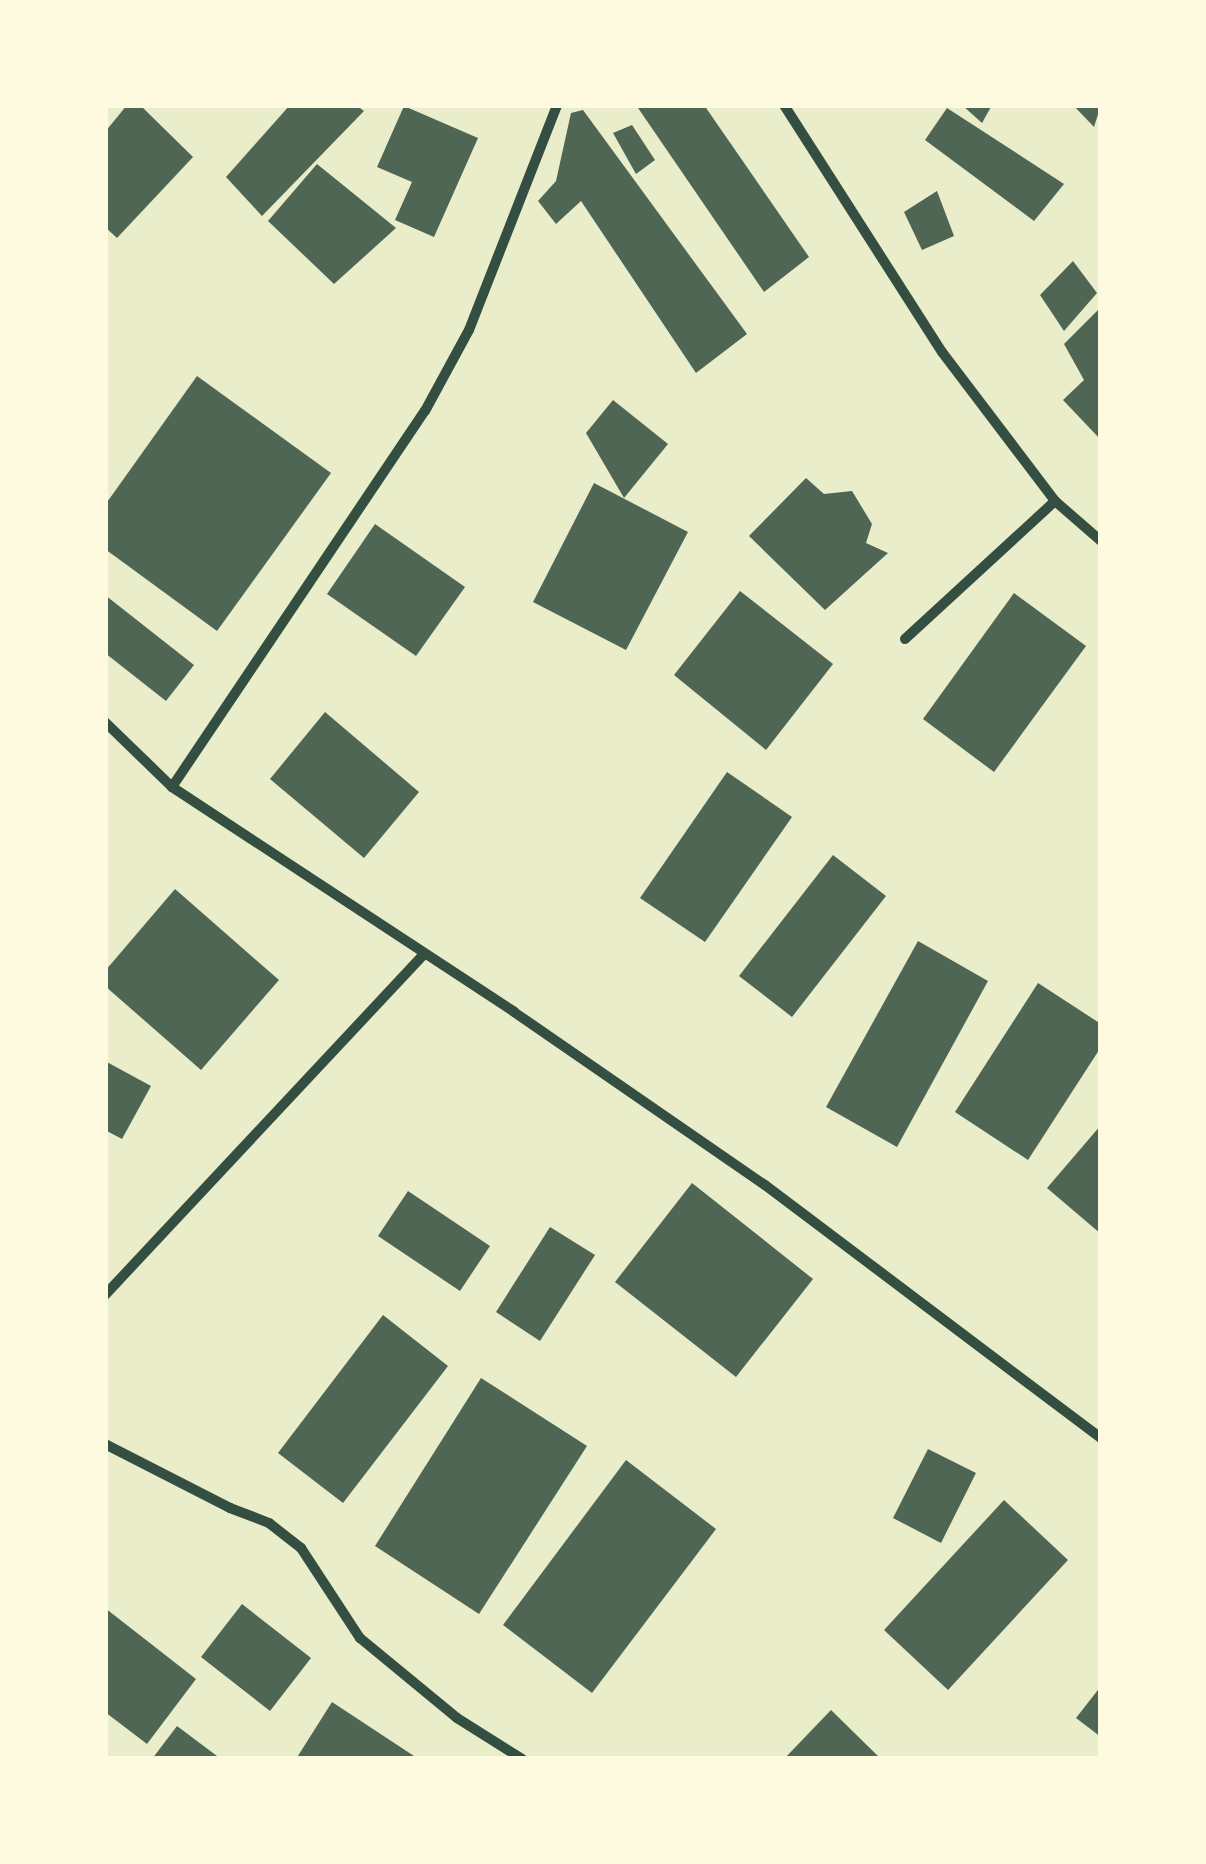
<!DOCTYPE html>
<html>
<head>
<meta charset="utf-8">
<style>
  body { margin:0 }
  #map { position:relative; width:1206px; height:1864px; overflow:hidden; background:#e9edc9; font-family:Cabin,sans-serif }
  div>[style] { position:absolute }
  .building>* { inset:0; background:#4f6655 }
  .minor>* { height:10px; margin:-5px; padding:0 5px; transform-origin:5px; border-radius:5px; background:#344e41 }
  span { translate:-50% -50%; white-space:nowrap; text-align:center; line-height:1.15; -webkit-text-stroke:8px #fefae0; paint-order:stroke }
  .frame { position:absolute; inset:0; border:108px solid #fefae0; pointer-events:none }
</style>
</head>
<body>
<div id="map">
  <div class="building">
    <i style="clip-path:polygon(127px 105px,140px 105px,193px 157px,117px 238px,105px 227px,105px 132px)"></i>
    <i style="clip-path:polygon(290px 105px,356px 105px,364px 111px,262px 216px,226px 177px)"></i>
    <i style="clip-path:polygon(636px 105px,704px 105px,809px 257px,764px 292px)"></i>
    <i style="clip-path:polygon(962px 105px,992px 105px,982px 123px)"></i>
    <i style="clip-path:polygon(1073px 105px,1101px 105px,1094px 127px)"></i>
    <i style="clip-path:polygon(404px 106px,478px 138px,434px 237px,395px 220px,412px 182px,377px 167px)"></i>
    <i style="clip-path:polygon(947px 108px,1064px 184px,1034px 221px,925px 140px)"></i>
    <i style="clip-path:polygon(583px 110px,747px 334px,696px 373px,581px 201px,556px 224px,538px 201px,556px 181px,571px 113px)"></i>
    <i style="clip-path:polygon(632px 125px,655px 160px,636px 174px,613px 133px)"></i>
    <i style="clip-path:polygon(317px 164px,396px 228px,334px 284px,268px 221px)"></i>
    <i style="clip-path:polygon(937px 191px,954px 236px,922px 250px,904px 212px)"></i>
    <i style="clip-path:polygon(1073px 261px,1097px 293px,1064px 331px,1040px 295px)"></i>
    <i style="clip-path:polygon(1101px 307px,1101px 440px,1063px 400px,1084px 380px,1064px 344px)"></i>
    <i style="clip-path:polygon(197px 376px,331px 473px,217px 631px,105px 549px,105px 505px)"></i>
    <i style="clip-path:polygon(613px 400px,668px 444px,624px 498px,586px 433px)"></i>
    <i style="clip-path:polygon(806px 478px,824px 494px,852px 491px,872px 524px,866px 543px,888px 553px,825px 610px,749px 536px)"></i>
    <i style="clip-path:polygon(594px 483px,688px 532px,626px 650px,533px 602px)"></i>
    <i style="clip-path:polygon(375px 524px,465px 587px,416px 656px,327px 594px)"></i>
    <i style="clip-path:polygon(740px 591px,833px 664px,766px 750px,674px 675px)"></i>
    <i style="clip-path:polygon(1014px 593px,1086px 646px,994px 772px,923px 719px)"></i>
    <i style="clip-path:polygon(105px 595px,194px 665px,166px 701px,105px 653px)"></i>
    <i style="clip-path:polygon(325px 712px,419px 792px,364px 858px,270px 779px)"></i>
    <i style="clip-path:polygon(727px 772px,792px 817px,705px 942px,640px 898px)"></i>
    <i style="clip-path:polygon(833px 855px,886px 896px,792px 1017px,739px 976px)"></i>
    <i style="clip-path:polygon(175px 889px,279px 980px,201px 1070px,105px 986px,105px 971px)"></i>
    <i style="clip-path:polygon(918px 941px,988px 981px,897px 1147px,826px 1107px)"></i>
    <i style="clip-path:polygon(1038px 983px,1101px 1024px,1101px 1047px,1028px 1160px,955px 1112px)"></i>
    <i style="clip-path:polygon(105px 1061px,151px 1086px,122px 1139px,105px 1130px)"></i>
    <i style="clip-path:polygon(1101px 1125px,1101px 1234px,1047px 1188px)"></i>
    <i style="clip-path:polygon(692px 1183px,813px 1279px,736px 1377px,615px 1282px)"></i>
    <i style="clip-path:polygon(408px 1191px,490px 1246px,460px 1291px,378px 1236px)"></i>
    <i style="clip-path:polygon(550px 1227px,595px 1255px,540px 1341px,496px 1312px)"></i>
    <i style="clip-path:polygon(383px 1315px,448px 1366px,343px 1503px,278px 1453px)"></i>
    <i style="clip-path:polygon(481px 1378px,587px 1446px,479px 1614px,375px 1546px)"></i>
    <i style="clip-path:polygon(928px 1449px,976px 1473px,941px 1543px,893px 1518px)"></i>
    <i style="clip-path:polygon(626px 1460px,716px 1529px,592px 1693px,503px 1625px)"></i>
    <i style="clip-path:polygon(1004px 1500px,1068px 1560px,948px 1690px,884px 1630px)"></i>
    <i style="clip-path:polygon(242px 1604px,311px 1658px,270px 1711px,201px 1657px)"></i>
    <i style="clip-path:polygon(105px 1608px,196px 1679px,147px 1744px,105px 1712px)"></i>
    <i style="clip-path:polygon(1101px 1686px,1101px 1737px,1076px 1718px)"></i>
    <i style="clip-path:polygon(332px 1702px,414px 1756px,412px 1759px,296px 1759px)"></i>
    <i style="clip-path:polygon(831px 1710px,881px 1759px,784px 1759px)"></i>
    <i style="clip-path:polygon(177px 1726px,221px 1759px,152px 1759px)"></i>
  </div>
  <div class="minor">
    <i style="left:784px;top:105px;width:293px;rotate:57.4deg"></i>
    <i style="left:942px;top:352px;width:187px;rotate:52.8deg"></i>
    <i style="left:1055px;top:501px;width:61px;rotate:41deg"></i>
    <i style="left:905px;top:639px;width:204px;rotate:-42.6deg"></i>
    <i style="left:105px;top:722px;width:93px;rotate:44.1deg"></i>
    <i style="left:172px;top:787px;width:409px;rotate:33.3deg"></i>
    <i style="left:514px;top:1012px;width:305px;rotate:34.6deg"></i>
    <i style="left:765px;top:1185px;width:421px;rotate:37deg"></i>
    <i style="left:172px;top:787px;width:453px;rotate:-56.1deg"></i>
    <i style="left:425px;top:411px;width:92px;rotate:-61.5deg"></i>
    <i style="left:469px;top:330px;width:242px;rotate:-68.6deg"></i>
    <i style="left:105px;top:1295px;width:466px;rotate:-46.9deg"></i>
    <i style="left:105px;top:1444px;width:140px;rotate:27.1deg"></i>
    <i style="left:230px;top:1508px;width:42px;rotate:21deg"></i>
    <i style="left:269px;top:1523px;width:41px;rotate:38deg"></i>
    <i style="left:301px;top:1548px;width:108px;rotate:56.8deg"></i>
    <i style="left:360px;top:1638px;width:126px;rotate:39.5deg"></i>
    <i style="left:457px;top:1718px;width:77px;rotate:32.2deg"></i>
  </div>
  <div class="frame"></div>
</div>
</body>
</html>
